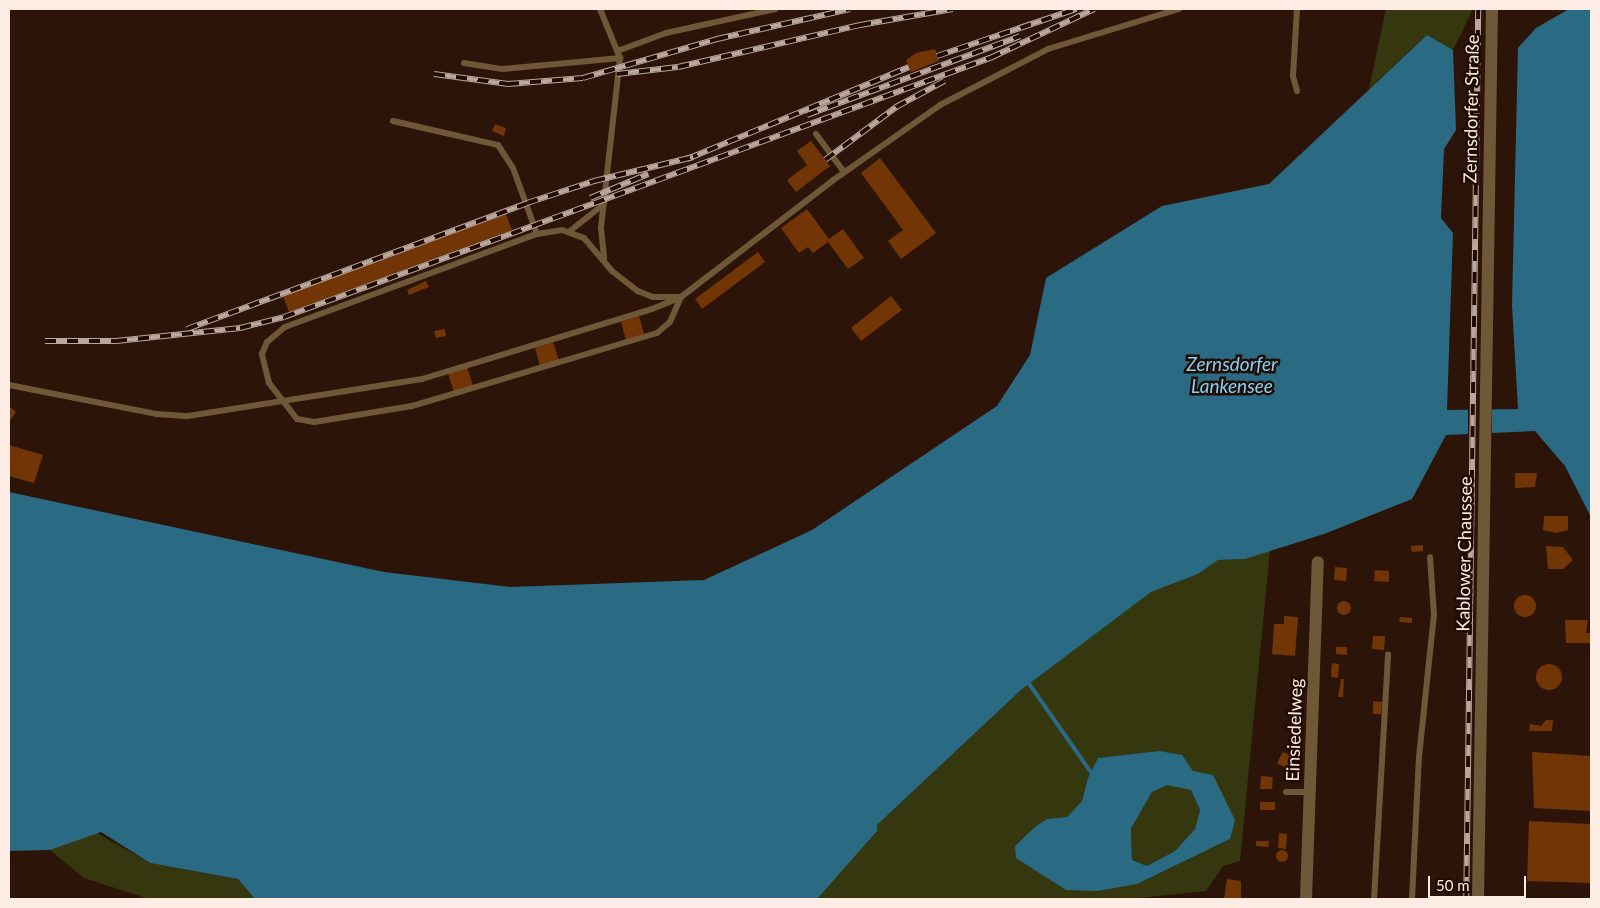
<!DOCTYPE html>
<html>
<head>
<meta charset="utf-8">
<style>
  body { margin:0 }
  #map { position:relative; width:1600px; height:908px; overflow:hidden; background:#2c1508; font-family:Lato,sans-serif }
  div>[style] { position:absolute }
  .green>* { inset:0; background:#35380e }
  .water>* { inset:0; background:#2a6a83 }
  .pier>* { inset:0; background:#2c1508 }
  .stream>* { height:4px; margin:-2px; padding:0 2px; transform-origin:2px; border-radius:2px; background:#2a6a83 }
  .building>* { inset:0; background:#723506 }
  .round { border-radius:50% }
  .service>* { height:6px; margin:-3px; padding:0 3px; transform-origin:3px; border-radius:3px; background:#6f5837 }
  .minor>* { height:12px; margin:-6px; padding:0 6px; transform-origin:6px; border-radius:6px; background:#6f5837 }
  .tertiary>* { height:12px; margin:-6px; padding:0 6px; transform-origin:6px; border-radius:6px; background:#6f5837 }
  .rail>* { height:5.5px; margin-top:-2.75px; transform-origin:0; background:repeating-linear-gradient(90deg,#220c02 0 11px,#baa79d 0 22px); box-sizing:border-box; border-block:1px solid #baa79d }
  span { translate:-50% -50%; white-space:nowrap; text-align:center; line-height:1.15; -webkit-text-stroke:5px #220c02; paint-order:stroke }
  .street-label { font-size:18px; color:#fcece3 }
  .water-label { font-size:19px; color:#81d2f6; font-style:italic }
  .frame { position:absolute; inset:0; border:10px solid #fcece3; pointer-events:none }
  .scale { position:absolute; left:1428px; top:876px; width:98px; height:22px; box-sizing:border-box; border:2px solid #fcece3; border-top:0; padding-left:6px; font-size:15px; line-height:18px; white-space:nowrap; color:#fcece3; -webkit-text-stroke:4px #220c02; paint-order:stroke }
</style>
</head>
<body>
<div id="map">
  <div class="green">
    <i style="clip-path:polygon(1386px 9px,1473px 9px,1453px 50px,1427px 35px,1369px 89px)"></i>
    <i style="clip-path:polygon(evenodd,1270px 550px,1240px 861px,1223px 866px,1206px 891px,1128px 899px,816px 899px,877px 825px,1021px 690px,1151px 592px,1198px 574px,1218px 560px,1245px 559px,1270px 550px,1159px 751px,1193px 771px,1230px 839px,1137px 884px,1047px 819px,1067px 817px,1082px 801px,1088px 778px,1098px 759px,1159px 751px)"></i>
    <i style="clip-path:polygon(1167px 784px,1191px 790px,1200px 810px,1195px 829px,1175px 851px,1147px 866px,1132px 860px,1131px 830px,1152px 792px)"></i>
    <i style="clip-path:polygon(95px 832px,150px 863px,238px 879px,255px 899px,149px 899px,84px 878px,50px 850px)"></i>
  </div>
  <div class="water">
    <i style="clip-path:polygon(1569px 9px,1591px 9px,1591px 517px,1565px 466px,1535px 431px,1446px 435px,1412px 499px,1324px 534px,1245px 559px,1218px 560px,1198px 574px,1151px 592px,1021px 690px,877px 825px,877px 831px,817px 899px,255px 899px,238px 879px,150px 863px,101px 832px,50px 850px,9px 851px,9px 492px,384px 572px,511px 587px,704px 580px,812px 530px,997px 406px,1030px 355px,1046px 278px,1162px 206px,1269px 184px,1427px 35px,1453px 50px,1456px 130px,1444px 149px,1441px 218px,1453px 233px,1447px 410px,1518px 409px,1512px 305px,1518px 48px,1536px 28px)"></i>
    <i style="clip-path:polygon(evenodd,1159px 751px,1182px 755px,1193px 771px,1213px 775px,1235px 820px,1230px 839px,1137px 884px,1097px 891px,1066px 890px,1016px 858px,1015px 846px,1035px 827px,1047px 819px,1067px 817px,1082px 801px,1088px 778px,1098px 758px,1159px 751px,1167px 785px,1191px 790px,1200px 810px,1195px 829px,1175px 851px,1147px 866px,1132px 860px,1131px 829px,1152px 792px,1167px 785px)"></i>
  </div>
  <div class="pier">
    <i style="clip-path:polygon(1468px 407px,1492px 407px,1492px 435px,1468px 437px)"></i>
  </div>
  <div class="stream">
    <i style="left:1030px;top:685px;width:105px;rotate:55.1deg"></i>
  </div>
  <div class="building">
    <i style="clip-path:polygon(935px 49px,939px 61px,911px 72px,906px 60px,916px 53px)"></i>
    <i style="clip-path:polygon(495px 124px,506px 128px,504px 136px,492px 131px)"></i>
    <i style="clip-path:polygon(811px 141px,830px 166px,796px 192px,787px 180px,807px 165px,797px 151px)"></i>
    <i style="clip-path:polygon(880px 158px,936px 233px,901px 259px,888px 241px,903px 230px,861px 173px)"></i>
    <i style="clip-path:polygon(807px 209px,829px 239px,843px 229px,864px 258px,848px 269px,828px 242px,813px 253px,808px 247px,799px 253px,781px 228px)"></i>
    <i style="clip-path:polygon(506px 214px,512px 230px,289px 312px,283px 296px)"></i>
    <i style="clip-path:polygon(758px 252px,765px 262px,702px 309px,695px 299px)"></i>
    <i style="clip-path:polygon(426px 281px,429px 287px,409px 295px,407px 290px)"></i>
    <i style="clip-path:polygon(891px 296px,902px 310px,861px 341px,851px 328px)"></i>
    <i style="clip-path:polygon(639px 316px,644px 334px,626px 340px,621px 322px)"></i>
    <i style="clip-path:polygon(445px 329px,446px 336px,436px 338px,434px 331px)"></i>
    <i style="clip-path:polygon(553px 342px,559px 360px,540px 366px,535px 348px)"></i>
    <i style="clip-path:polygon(467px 367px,473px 386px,454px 392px,448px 373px)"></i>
    <i style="clip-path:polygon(9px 406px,16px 412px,9px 422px)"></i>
    <i style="clip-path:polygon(9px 445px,43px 455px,34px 483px,9px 476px)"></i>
    <i style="clip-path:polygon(1515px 473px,1537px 473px,1535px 487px,1515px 488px)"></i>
    <i style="clip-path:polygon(1544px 516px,1568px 516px,1568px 530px,1556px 533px,1543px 530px)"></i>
    <i style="clip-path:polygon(1423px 545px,1423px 551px,1412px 552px,1411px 546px)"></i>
    <i style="clip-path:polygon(1546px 546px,1563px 547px,1573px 560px,1563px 569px,1548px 569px)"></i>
    <i style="clip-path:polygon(1335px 567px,1347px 568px,1346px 581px,1334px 580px)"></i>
    <i style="clip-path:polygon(1375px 570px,1389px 571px,1389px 582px,1374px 581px)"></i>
    <i class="round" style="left:1514px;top:595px;width:22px;height:22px"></i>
    <i class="round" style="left:1337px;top:601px;width:14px;height:14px"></i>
    <i style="clip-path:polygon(1284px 616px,1298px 617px,1295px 656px,1272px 654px,1274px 624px,1284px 624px)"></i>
    <i style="clip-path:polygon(1400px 617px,1412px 618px,1412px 623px,1399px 622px)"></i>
    <i style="clip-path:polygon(1565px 620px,1588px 620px,1586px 633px,1591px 633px,1591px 643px,1566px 643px)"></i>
    <i style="clip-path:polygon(1373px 636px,1385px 636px,1384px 650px,1372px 649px)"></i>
    <i style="clip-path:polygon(1336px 647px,1347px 647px,1347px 655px,1336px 654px)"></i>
    <i style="clip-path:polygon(1332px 663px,1339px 664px,1338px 678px,1331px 677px)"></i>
    <i class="round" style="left:1536px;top:664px;width:26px;height:26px"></i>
    <i style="clip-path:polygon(1341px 679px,1344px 679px,1343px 697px,1338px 697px)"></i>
    <i style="clip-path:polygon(1373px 701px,1382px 702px,1381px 714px,1373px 714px)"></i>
    <i style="clip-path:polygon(1546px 720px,1553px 720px,1552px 731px,1529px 731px,1530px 724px,1541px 726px)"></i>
    <i style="clip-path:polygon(1283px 752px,1295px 758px,1289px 770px,1277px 763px)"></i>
    <i style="clip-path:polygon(1532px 752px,1591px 756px,1591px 811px,1534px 808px)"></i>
    <i style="clip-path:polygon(1261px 776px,1273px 777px,1272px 789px,1260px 789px)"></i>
    <i style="clip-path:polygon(1260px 802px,1275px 802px,1275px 810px,1260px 810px)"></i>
    <i style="clip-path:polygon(1529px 821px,1591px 824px,1591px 883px,1527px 881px)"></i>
    <i style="clip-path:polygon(1279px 833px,1287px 834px,1286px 849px,1278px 848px)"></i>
    <i style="clip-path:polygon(1256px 841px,1269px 841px,1268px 847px,1256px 846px)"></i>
    <i class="round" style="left:1276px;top:850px;width:12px;height:12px"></i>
    <i style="clip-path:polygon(1227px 879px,1241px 881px,1241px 899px,1224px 899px)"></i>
  </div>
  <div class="service">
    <i style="left:600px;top:9px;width:53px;rotate:67.8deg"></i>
    <i style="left:620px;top:58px;width:171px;rotate:96.4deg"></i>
    <i style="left:601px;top:228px;width:30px;rotate:84deg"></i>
    <i style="left:620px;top:50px;width:49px;rotate:-20.3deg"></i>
    <i style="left:666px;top:33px;width:112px;rotate:-12.4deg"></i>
    <i style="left:464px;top:63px;width:39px;rotate:9deg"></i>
    <i style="left:503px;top:69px;width:118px;rotate:-5.4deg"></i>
    <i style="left:1297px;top:91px;width:16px;rotate:-105deg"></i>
    <i style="left:1293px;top:76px;width:67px;rotate:-86.6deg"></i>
    <i style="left:393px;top:121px;width:108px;rotate:12.9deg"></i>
    <i style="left:498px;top:145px;width:27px;rotate:57deg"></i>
    <i style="left:513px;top:168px;width:70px;rotate:70deg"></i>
    <i style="left:816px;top:134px;width:47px;rotate:53.6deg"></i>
    <i style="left:562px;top:230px;width:23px;rotate:20deg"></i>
    <i style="left:584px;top:238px;width:43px;rotate:49.7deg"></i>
    <i style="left:612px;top:271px;width:33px;rotate:38deg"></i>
    <i style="left:638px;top:291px;width:16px;rotate:22deg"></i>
    <i style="left:653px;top:297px;width:28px"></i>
    <i style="left:681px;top:297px;width:27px;rotate:114deg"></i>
    <i style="left:670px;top:322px;width:17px;rotate:140deg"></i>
    <i style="left:657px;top:333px;width:256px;rotate:163.4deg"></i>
    <i style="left:412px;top:406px;width:99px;rotate:170.7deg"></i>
    <i style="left:314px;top:422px;width:17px;rotate:-170deg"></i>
    <i style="left:297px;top:419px;width:46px;rotate:-127.9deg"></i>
    <i style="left:269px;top:383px;width:30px;rotate:-104deg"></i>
    <i style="left:262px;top:354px;width:13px;rotate:-67deg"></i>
    <i style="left:267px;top:342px;width:23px;rotate:-40deg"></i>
    <i style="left:285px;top:327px;width:269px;rotate:-20.3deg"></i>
    <i style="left:537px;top:234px;width:25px;rotate:-9deg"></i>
    <i style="left:570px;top:231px;width:43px;rotate:-38.5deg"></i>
    <i style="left:9px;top:385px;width:151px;rotate:11.1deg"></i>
    <i style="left:157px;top:414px;width:31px;rotate:4deg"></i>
    <i style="left:188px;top:416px;width:237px;rotate:-9deg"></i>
    <i style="left:422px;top:379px;width:240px;rotate:-16.9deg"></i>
    <i style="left:652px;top:309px;width:31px;rotate:-22deg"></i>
    <i style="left:681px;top:297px;width:190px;rotate:-37.5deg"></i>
    <i style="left:832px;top:181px;width:132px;rotate:-35.1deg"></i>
    <i style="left:940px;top:105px;width:122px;rotate:-27.4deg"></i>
    <i style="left:1048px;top:49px;width:137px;rotate:-17deg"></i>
    <i style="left:1286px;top:792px;width:24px"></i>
    <i style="left:1374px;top:899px;width:245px;rotate:-86.7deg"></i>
    <i style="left:1412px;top:899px;width:142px;rotate:-87.2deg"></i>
    <i style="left:1419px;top:757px;width:143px;rotate:-84deg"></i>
    <i style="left:1434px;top:615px;width:58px;rotate:-93.9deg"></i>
  </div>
  <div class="minor">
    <i style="left:1306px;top:899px;width:337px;rotate:-88deg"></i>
  </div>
  <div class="tertiary">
    <i style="left:1478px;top:899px;width:890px;rotate:-89.1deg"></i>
  </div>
  <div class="rail">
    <i style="left:937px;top:56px;width:147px;rotate:-18.7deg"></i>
    <i style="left:434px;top:74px;width:75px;rotate:7.7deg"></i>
    <i style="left:508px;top:84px;width:75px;rotate:-4.6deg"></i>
    <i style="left:583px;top:78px;width:140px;rotate:-16.2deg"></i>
    <i style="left:717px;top:39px;width:136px;rotate:-12.7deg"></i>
    <i style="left:617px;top:74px;width:61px;rotate:-6.5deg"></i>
    <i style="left:678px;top:67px;width:187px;rotate:-13deg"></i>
    <i style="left:860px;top:25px;width:94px;rotate:-9.8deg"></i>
    <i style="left:807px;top:115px;width:227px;rotate:-20.3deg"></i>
    <i style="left:687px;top:159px;width:240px;rotate:-22.5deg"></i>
    <i style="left:825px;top:160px;width:89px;rotate:-36.7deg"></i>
    <i style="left:896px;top:107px;width:55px;rotate:-28.4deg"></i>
    <i style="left:590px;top:198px;width:63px;rotate:-22.5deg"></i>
    <i style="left:187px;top:329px;width:363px;rotate:-20.3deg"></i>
    <i style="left:527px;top:203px;width:71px;rotate:-18.2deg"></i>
    <i style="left:594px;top:181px;width:102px;rotate:-13.6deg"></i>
    <i style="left:45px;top:341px;width:71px"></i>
    <i style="left:116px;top:341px;width:125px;rotate:-6deg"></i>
    <i style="left:240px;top:328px;width:45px;rotate:-14deg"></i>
    <i style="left:284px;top:317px;width:752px;rotate:-20.15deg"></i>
    <i style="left:990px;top:58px;width:115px;rotate:-25.2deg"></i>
    <i style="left:1466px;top:899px;width:890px;rotate:-89.23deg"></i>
  </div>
  <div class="street-label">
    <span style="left:1471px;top:109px;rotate:-89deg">Zernsdorfer Straße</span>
    <span style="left:1464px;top:554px;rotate:-89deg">Kablower Chaussee</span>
    <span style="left:1294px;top:730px;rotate:-88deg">Einsiedelweg</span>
  </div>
  <div class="water-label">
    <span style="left:1232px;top:375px">Zernsdorfer<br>Lankensee</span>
  </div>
  <div class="frame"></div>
  <div class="scale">50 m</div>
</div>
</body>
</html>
